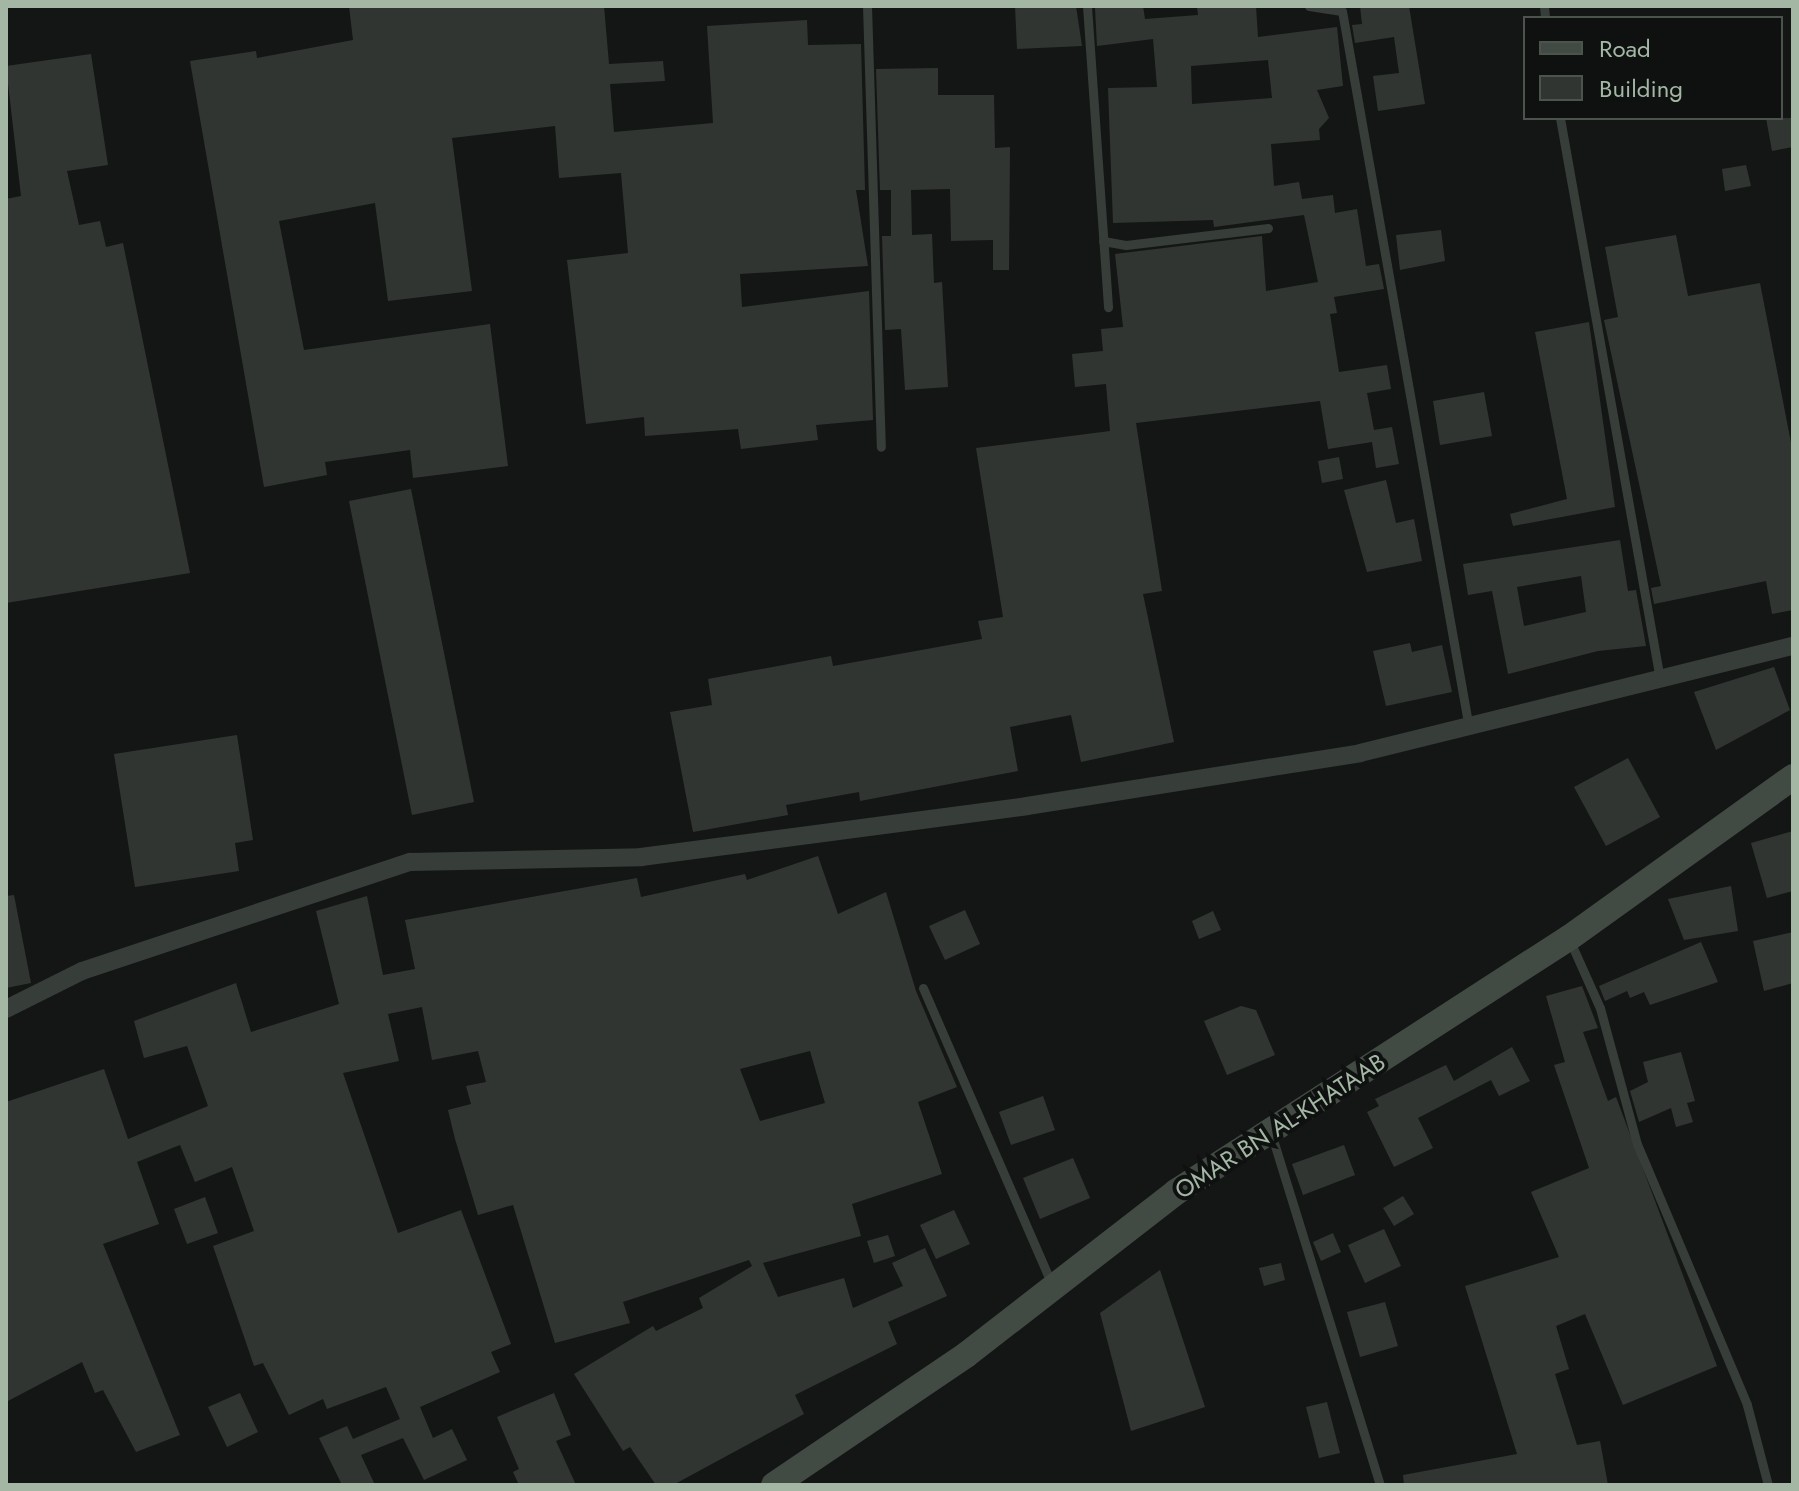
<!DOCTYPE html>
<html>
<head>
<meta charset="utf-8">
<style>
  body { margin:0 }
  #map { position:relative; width:1799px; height:1491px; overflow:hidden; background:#141615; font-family:Jost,sans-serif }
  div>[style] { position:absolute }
  .building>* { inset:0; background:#313532 }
  .lane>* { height:9px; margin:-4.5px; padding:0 4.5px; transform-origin:4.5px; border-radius:4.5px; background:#373d38 }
  .street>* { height:18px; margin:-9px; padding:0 9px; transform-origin:9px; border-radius:9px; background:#373d38 }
  .secondary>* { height:26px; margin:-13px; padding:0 13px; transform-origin:13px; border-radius:13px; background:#424b43 }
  span { translate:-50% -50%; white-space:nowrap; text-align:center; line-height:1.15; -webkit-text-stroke:8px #0f1110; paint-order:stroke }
  .street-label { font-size:24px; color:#a4b7a5 }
  .frame { position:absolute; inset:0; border:8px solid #a4b7a5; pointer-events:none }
  .legend { position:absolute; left:1523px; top:16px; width:260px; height:104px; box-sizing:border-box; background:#0f1110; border:2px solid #4b534c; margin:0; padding:10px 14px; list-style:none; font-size:24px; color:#a4b7a5 }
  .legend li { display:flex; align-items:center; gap:16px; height:40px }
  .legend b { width:40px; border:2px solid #4b534c }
</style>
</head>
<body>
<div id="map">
  <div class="building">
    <i style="clip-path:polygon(349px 6px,604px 6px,609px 64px,663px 61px,665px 81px,610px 84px,614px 132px,713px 123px,707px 26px,807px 20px,808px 45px,861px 44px,865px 190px,856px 190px,868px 266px,740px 274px,742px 307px,869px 291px,873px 420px,816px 425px,818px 440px,741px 449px,738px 429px,645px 436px,644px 417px,586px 424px,567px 260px,628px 253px,621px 173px,559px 178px,555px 126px,452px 138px,472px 291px,388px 301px,375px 203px,279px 221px,304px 350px,490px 324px,508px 466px,413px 478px,410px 450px,325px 462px,327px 475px,264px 487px,190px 61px,256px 51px,257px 58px,353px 40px)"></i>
    <i style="clip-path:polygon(1015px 6px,1076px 6px,1082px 46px,1017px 49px)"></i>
    <i style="clip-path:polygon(evenodd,1143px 6px,1145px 19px,1198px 15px,1197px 7px,1256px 6px,1258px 37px,1337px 27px,1343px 86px,1317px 90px,1329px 118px,1319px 129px,1320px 140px,1271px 144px,1274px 186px,1299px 182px,1302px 199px,1333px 195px,1335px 213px,1357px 209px,1366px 266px,1379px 264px,1384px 289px,1334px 297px,1337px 313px,1330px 314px,1339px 372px,1387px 365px,1391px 389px,1367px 393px,1374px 430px,1392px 427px,1399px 464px,1376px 468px,1372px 442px,1328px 449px,1320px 401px,1136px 423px,1162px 591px,1143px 594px,1174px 742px,1081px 762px,1071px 715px,1010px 727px,1018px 771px,860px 801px,859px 792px,786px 805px,788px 815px,693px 832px,670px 712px,712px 705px,708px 679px,831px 656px,833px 666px,982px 639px,978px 621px,1003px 617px,976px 448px,1110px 431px,1106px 384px,1075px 387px,1072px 354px,1103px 351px,1101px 329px,1123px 327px,1115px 254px,1262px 236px,1266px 291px,1318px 282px,1304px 215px,1214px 227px,1213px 220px,1113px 223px,1108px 88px,1157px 87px,1153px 39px,1097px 46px,1095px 8px,1143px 6px,1268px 60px,1272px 98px,1192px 104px,1191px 66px,1268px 60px)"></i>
    <i style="clip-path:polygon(1360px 6px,1409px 6px,1425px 104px,1378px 111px,1373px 76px,1399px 73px,1394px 37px,1355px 43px,1352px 25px,1362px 24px)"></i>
    <i style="clip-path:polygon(91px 54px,108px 165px,67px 171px,79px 225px,100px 221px,106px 247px,123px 243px,190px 573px,6px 603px,6px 199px,21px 196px,6px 66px)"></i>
    <i style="clip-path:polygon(938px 68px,938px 95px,994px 95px,995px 148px,1010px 147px,1009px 270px,993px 270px,993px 240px,951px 241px,950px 189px,911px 190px,912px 235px,932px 234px,934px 283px,942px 282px,948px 387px,905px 390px,901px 329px,885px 330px,882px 236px,891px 236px,891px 190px,880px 190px,876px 69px)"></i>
    <i style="clip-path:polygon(1766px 118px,1793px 118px,1793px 147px,1772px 151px)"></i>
    <i style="clip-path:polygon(1746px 165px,1751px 186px,1725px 191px,1722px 169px)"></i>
    <i style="clip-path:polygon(1441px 230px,1445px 261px,1400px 270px,1396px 235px)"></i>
    <i style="clip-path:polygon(1676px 235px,1688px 296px,1760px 283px,1793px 453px,1793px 610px,1772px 614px,1766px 581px,1654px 604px,1651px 588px,1661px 586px,1604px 320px,1618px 317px,1605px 247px)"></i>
    <i style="clip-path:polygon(1589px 322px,1615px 507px,1513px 526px,1510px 514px,1567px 499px,1535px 332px)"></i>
    <i style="clip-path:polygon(1484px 392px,1492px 436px,1440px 445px,1433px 401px)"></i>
    <i style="clip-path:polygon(1339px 457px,1343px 479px,1322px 483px,1318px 461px)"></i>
    <i style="clip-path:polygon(1386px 480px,1396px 523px,1414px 519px,1422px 561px,1367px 572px,1344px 490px)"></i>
    <i style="clip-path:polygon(411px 489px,474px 802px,412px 815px,349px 501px)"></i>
    <i style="clip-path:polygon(evenodd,1620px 540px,1628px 591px,1636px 590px,1646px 646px,1598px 651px,1508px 674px,1492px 591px,1468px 595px,1463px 564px,1620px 540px,1581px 576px,1586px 612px,1524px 626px,1517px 587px,1581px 576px)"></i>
    <i style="clip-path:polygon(1410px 643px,1412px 652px,1442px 645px,1452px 692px,1386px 706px,1373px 651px)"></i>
    <i style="clip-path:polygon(1774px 667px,1790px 710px,1716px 750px,1694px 692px)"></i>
    <i style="clip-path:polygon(237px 735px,253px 840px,235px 843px,239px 871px,135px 887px,114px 754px)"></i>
    <i style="clip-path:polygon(1628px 758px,1660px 817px,1606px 846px,1574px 787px)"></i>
    <i style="clip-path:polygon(1793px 831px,1793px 891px,1767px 898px,1751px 843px)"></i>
    <i style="clip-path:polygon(evenodd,818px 856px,838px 914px,886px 892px,916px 991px,957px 1087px,918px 1102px,942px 1174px,852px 1204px,861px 1236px,763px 1263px,778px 1297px,844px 1278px,853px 1308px,903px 1286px,892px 1263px,925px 1248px,947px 1296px,888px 1322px,897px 1344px,795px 1395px,804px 1414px,673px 1485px,656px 1485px,630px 1447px,623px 1451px,574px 1374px,653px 1326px,656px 1331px,703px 1308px,699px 1298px,752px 1266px,749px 1260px,623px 1302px,630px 1323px,555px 1343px,513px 1205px,478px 1215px,455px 1139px,448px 1110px,471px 1104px,466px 1086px,486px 1082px,478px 1051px,432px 1060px,422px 1007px,388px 1014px,399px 1061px,343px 1073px,398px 1233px,461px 1210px,511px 1344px,491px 1352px,500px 1372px,420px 1407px,433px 1438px,452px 1429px,467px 1460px,424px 1480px,403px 1438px,361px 1455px,375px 1485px,342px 1485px,319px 1438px,347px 1426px,353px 1439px,400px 1419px,386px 1387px,327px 1409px,323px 1399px,289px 1415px,263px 1363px,254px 1366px,213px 1246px,254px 1231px,232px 1167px,195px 1182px,180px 1145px,137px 1162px,159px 1224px,103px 1244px,180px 1435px,136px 1452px,103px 1390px,95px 1393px,82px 1362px,6px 1402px,6px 1102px,104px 1069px,128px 1139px,208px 1106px,187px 1046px,144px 1058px,134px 1021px,236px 983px,251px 1032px,339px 1004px,316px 911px,367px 896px,383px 975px,415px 969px,405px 920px,637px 878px,641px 897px,745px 874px,747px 880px,818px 856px,810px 1051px,825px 1103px,760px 1121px,740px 1069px,810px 1051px)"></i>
    <i style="clip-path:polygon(1731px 886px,1738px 931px,1684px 940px,1668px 899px)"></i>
    <i style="clip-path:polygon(14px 895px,31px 983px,6px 988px,6px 896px)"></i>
    <i style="clip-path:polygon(965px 910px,980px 944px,945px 960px,929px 926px)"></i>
    <i style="clip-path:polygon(1213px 911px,1221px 930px,1199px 939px,1192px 921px)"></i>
    <i style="clip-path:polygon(1793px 932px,1793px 983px,1764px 991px,1753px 941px)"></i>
    <i style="clip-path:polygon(1701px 942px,1718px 982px,1650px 1005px,1644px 992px,1630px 998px,1627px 991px,1605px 1001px,1599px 986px)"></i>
    <i style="clip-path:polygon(1582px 986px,1598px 1028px,1583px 1032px,1608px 1101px,1616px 1097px,1717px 1366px,1623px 1405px,1585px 1314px,1556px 1326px,1569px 1369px,1555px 1374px,1577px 1445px,1600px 1441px,1608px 1485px,1404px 1485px,1403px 1475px,1517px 1454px,1465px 1286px,1559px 1257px,1531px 1192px,1589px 1168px,1554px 1065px,1565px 1062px,1546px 996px)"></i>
    <i style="clip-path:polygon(1241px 1006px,1256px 1010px,1275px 1055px,1227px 1075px,1204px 1021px)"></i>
    <i style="clip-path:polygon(1512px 1047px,1530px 1081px,1499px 1096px,1491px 1080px,1418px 1118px,1433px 1148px,1394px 1167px,1367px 1112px,1379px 1106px,1375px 1099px,1446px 1065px,1454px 1081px)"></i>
    <i style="clip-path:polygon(1681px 1052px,1695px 1101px,1687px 1103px,1693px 1122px,1676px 1127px,1671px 1108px,1639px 1122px,1630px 1091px,1648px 1082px,1643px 1062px)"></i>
    <i style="clip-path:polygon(1043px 1096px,1055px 1130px,1011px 1145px,999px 1112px)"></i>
    <i style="clip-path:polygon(1344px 1145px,1355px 1175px,1303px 1195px,1292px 1164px)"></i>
    <i style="clip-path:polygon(1073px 1158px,1090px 1198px,1040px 1219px,1023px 1178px)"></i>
    <i style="clip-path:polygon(1403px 1196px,1414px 1214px,1394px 1226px,1383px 1208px)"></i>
    <i style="clip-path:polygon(205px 1197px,218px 1233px,187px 1244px,174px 1209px)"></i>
    <i style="clip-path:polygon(954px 1210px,970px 1244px,936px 1259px,920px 1225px)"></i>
    <i style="clip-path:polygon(1384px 1229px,1401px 1266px,1365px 1283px,1348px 1245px)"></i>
    <i style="clip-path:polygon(1333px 1233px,1341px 1252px,1321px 1261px,1313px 1242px)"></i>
    <i style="clip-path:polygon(888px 1235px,895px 1256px,874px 1263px,867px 1241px)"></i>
    <i style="clip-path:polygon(1281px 1263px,1285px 1280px,1264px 1286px,1259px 1268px)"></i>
    <i style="clip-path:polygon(1160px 1270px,1205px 1407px,1131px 1431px,1100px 1313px)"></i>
    <i style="clip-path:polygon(1385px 1302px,1398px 1346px,1360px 1357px,1347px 1312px)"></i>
    <i style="clip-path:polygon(240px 1393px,258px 1432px,227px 1447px,208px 1407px)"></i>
    <i style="clip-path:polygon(554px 1393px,571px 1435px,556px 1441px,576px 1485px,519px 1485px,513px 1472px,519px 1469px,497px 1417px)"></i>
    <i style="clip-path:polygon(1327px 1402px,1340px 1453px,1319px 1458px,1306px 1407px)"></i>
  </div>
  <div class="lane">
    <i style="left:867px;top:6px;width:441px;rotate:88.2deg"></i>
    <i style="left:1087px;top:6px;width:302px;rotate:86deg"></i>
    <i style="left:1309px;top:6px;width:33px;rotate:9deg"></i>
    <i style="left:1342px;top:11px;width:723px;rotate:79.96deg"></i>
    <i style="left:1544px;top:6px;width:12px;rotate:85deg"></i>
    <i style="left:1560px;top:118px;width:565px;rotate:79.9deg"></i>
    <i style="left:1103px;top:241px;width:23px;rotate:10deg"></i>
    <i style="left:1126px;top:245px;width:143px;rotate:-6.8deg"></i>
    <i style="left:1570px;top:941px;width:73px;rotate:65.9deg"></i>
    <i style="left:1600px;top:1008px;width:141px;rotate:74.8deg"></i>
    <i style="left:1637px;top:1144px;width:283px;rotate:67.1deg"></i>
    <i style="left:1747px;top:1405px;width:83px;rotate:75.3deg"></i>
    <i style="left:923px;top:988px;width:324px;rotate:66.5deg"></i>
    <i style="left:1271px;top:1133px;width:368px;rotate:72.8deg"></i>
  </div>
  <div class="street">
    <i style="left:6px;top:1009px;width:85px;rotate:-26.6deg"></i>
    <i style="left:82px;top:971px;width:346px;rotate:-18.4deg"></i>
    <i style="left:410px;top:862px;width:231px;rotate:-1.2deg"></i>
    <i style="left:641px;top:857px;width:389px;rotate:-7.5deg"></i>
    <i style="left:1027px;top:806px;width:337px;rotate:-9deg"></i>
    <i style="left:1360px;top:753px;width:446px;rotate:-13.9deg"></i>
  </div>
  <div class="secondary">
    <i style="left:774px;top:1485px;width:232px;rotate:-34.1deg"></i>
    <i style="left:966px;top:1355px;width:266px;rotate:-37.8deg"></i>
    <i style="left:1176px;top:1192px;width:468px;rotate:-32.9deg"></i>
    <i style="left:1569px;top:938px;width:276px;rotate:-35.7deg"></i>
  </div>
  <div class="street-label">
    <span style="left:1280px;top:1126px;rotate:-33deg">OMAR BN AL-KHATAAB</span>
  </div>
  <div class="frame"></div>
  <ul class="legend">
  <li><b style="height:10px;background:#424b43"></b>Road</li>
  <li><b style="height:22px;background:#313532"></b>Building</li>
  </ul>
</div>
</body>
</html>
